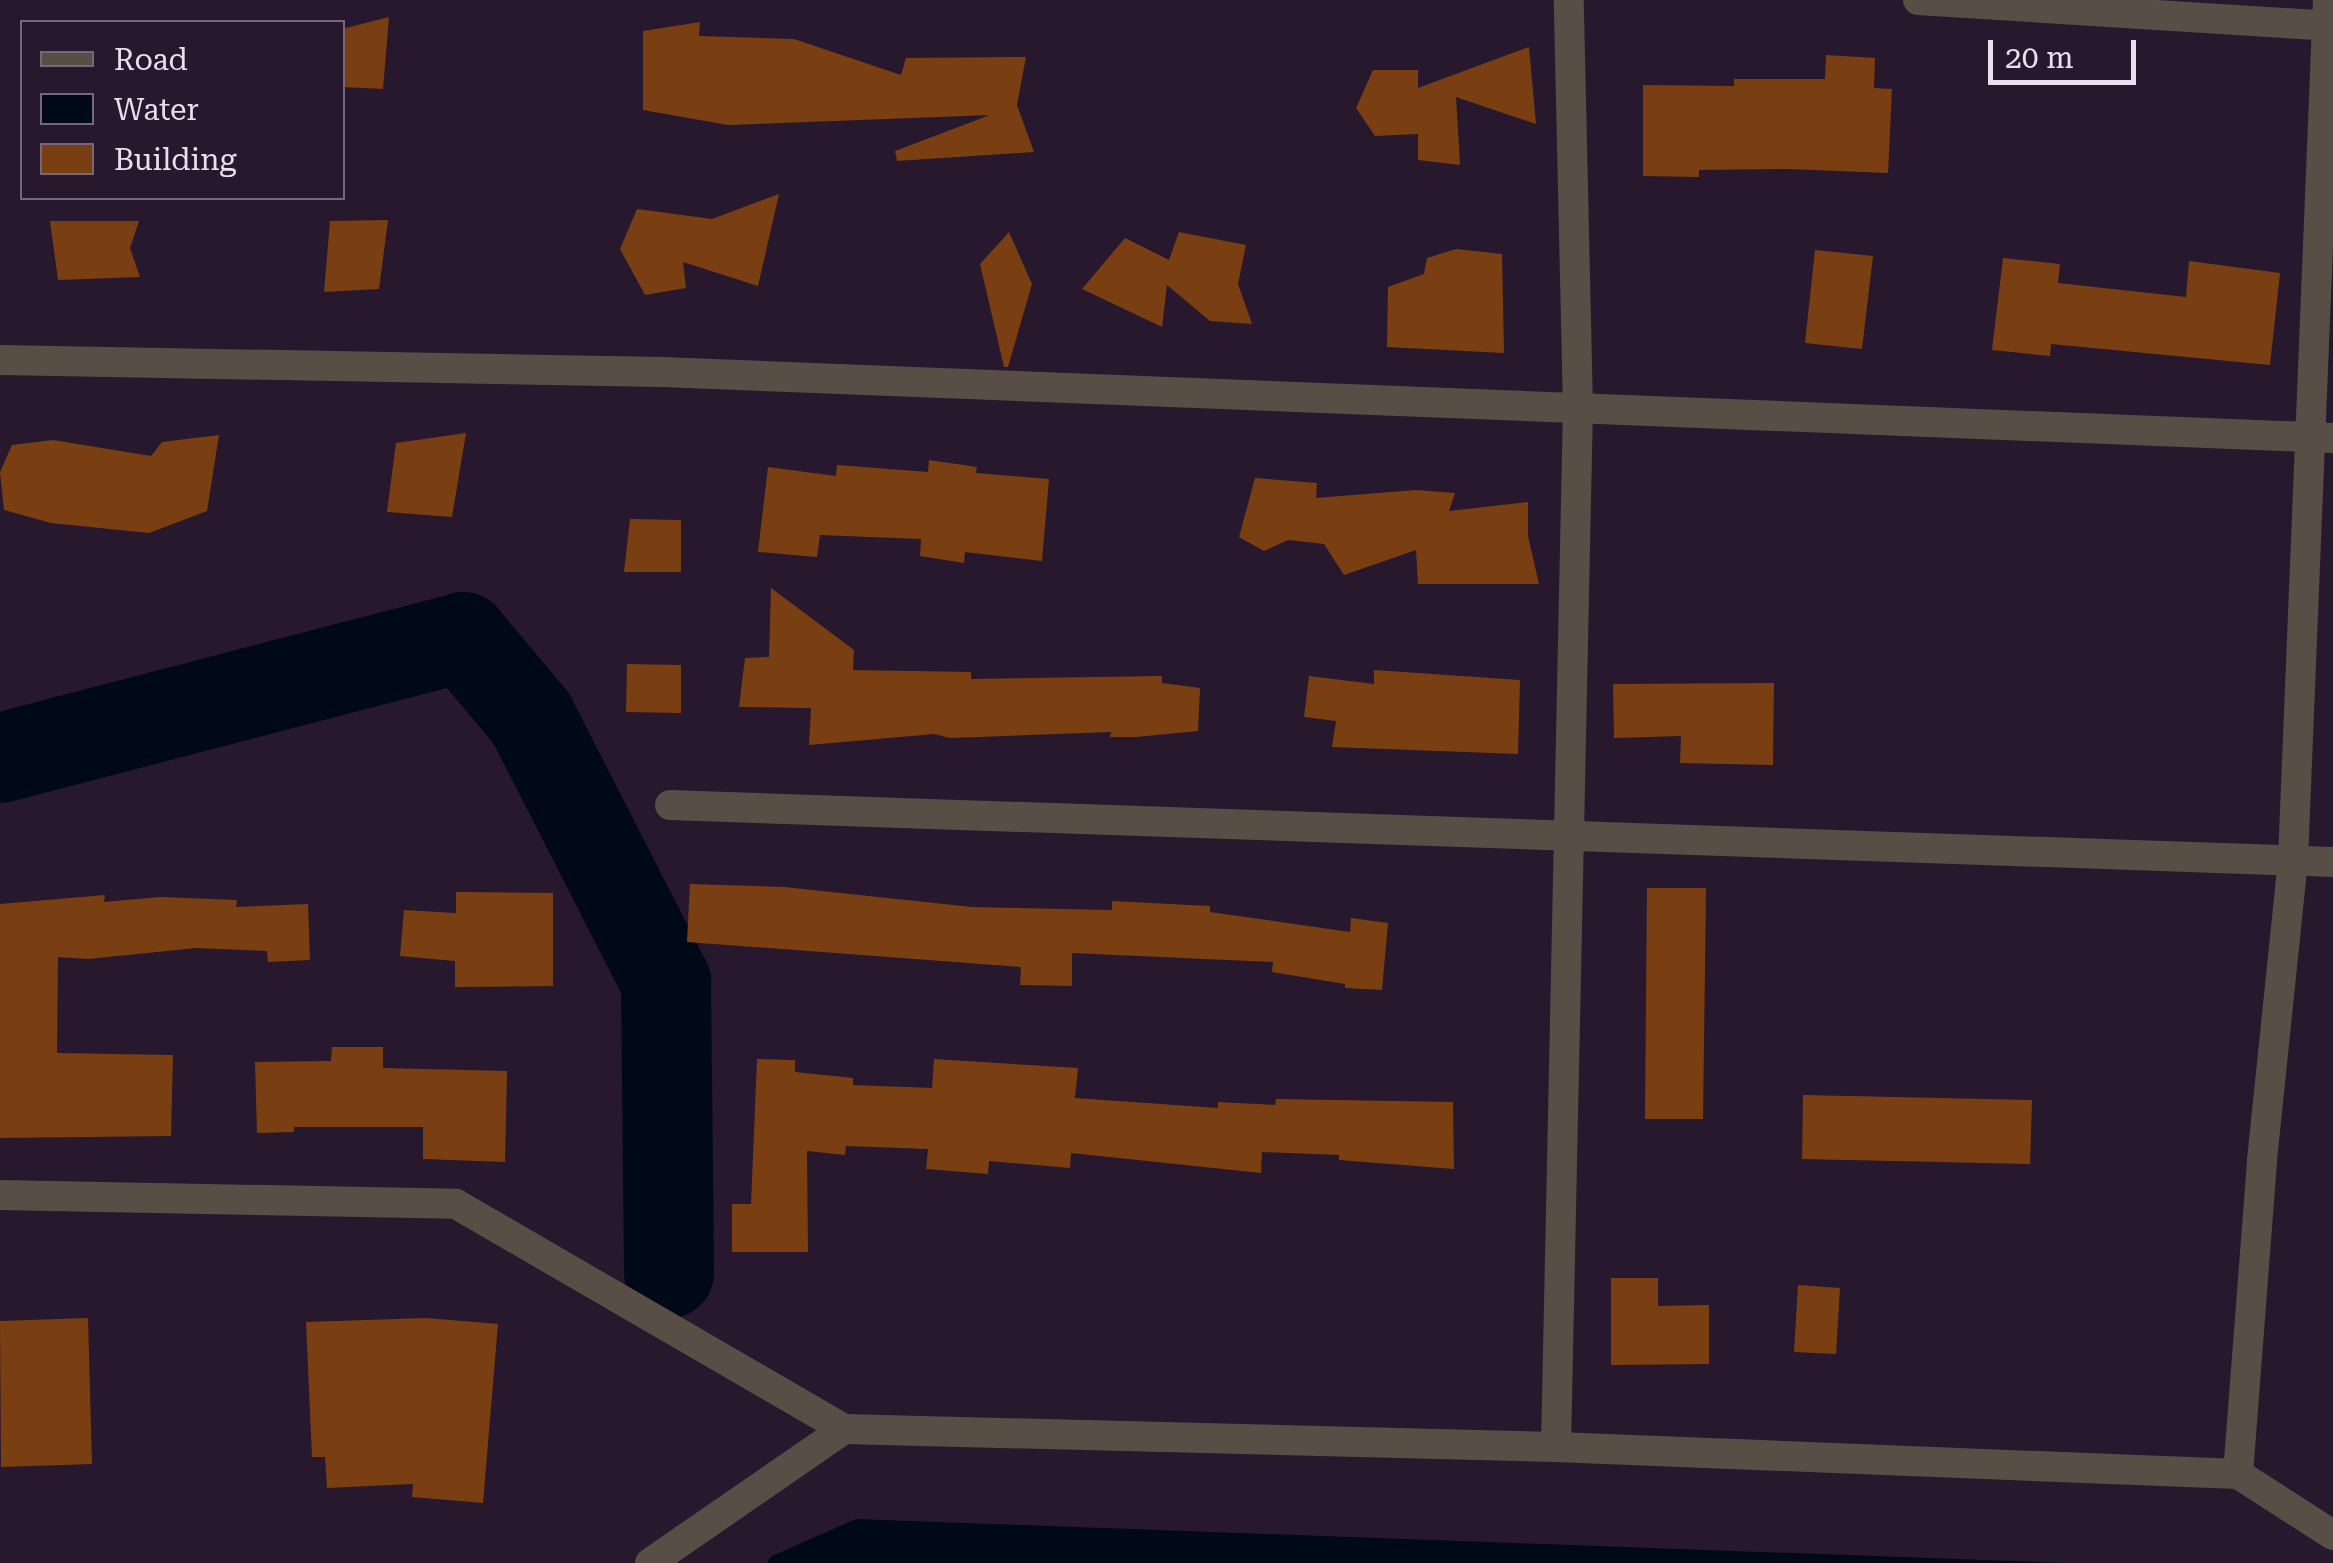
<!DOCTYPE html>
<html>
<head>
<meta charset="utf-8">
<style>
  body { margin:0 }
  #map { position:relative; width:2333px; height:1563px; overflow:hidden; background:#28182d; font-family:"Roboto Serif",serif }
  div>[style] { position:absolute }
  .water>* { inset:0; background:#000916 }
  .river>* { height:90px; margin:-45px; padding:0 45px; transform-origin:45px; border-radius:45px; background:#000916 }
  .building>* { inset:0; background:#793f12 }
  .minor>* { height:30px; margin:-15px; padding:0 15px; transform-origin:15px; border-radius:15px; background:#594e46 }
  span { translate:-50% -50%; white-space:nowrap; text-align:center; line-height:1.15; -webkit-text-stroke:8px #28182d; paint-order:stroke }
  .legend { position:absolute; left:20px; top:20px; width:325px; height:180px; box-sizing:border-box; background:#28182d; border:2px solid #76687a; margin:0; padding:12px 18px; list-style:none; font-size:30px; color:#eadfed }
  .legend li { display:flex; align-items:center; gap:20px; height:50px }
  .legend b { width:50px; border:2px solid #76687a }
  .scale { position:absolute; left:1988px; top:40px; width:148px; height:45px; box-sizing:border-box; border:5px solid #eadfed; border-top:0; padding-left:12px; font-size:30px; line-height:35px; white-space:nowrap; color:#eadfed; -webkit-text-stroke:8px #28182d; paint-order:stroke }
</style>
</head>
<body>
<div id="map">
  <div class="water">
    <i style="clip-path:polygon(856px 1519px,2065px 1563px,767px 1563px,770px 1557px)"></i>
  </div>
  <div class="river">
    <i style="left:0;top:758px;width:479px;rotate:-14.6deg"></i>
    <i style="left:463px;top:637px;width:106px;rotate:50deg"></i>
    <i style="left:531px;top:718px;width:297px;rotate:62.9deg"></i>
    <i style="left:666px;top:982px;width:291px;rotate:89.4deg"></i>
  </div>
  <div class="building">
    <i style="clip-path:polygon(389px 17px,383px 89px,342px 87px,342px 29px)"></i>
    <i style="clip-path:polygon(700px 22px,699px 36px,794px 39px,901px 75px,906px 58px,1026px 57px,1017px 105px,1034px 152px,897px 161px,895px 151px,990px 115px,728px 125px,643px 110px,643px 31px)"></i>
    <i style="clip-path:polygon(1529px 47px,1536px 124px,1456px 97px,1460px 165px,1418px 160px,1418px 134px,1375px 136px,1356px 108px,1373px 70px,1418px 70px,1418px 88px)"></i>
    <i style="clip-path:polygon(1826px 55px,1875px 58px,1874px 88px,1892px 89px,1888px 173px,1789px 169px,1699px 170px,1699px 177px,1643px 176px,1643px 85px,1734px 86px,1734px 79px,1825px 79px)"></i>
    <i style="clip-path:polygon(779px 194px,758px 286px,683px 262px,686px 288px,645px 295px,620px 249px,637px 209px,712px 219px)"></i>
    <i style="clip-path:polygon(388px 220px,379px 289px,324px 292px,330px 221px)"></i>
    <i style="clip-path:polygon(50px 221px,139px 221px,130px 248px,140px 277px,58px 280px)"></i>
    <i style="clip-path:polygon(1009px 232px,1032px 284px,1008px 367px,1004px 367px,980px 264px)"></i>
    <i style="clip-path:polygon(1179px 232px,1246px 245px,1238px 284px,1252px 324px,1210px 321px,1167px 285px,1162px 327px,1082px 289px,1125px 238px,1169px 260px)"></i>
    <i style="clip-path:polygon(1456px 249px,1502px 254px,1504px 353px,1387px 347px,1388px 287px,1424px 274px,1427px 258px)"></i>
    <i style="clip-path:polygon(1815px 250px,1873px 256px,1862px 349px,1805px 343px)"></i>
    <i style="clip-path:polygon(2003px 258px,2060px 264px,2058px 283px,2186px 297px,2189px 261px,2280px 273px,2270px 365px,2051px 344px,2050px 356px,1992px 350px)"></i>
    <i style="clip-path:polygon(466px 433px,452px 517px,387px 512px,396px 443px)"></i>
    <i style="clip-path:polygon(219px 435px,207px 511px,149px 533px,51px 523px,4px 510px,0 472px,12px 445px,53px 440px,151px 456px,162px 442px)"></i>
    <i style="clip-path:polygon(929px 460px,977px 467px,976px 473px,1049px 479px,1042px 561px,965px 552px,964px 563px,920px 556px,921px 539px,820px 535px,817px 557px,758px 552px,768px 467px,836px 476px,837px 465px,928px 472px)"></i>
    <i style="clip-path:polygon(1255px 478px,1317px 483px,1316px 498px,1416px 490px,1455px 493px,1449px 511px,1528px 502px,1528px 536px,1539px 584px,1418px 584px,1416px 550px,1344px 575px,1324px 544px,1288px 540px,1264px 551px,1239px 537px)"></i>
    <i style="clip-path:polygon(630px 519px,681px 520px,681px 572px,624px 572px)"></i>
    <i style="clip-path:polygon(771px 588px,854px 650px,853px 670px,971px 672px,971px 679px,1162px 676px,1162px 683px,1200px 688px,1198px 731px,1136px 737px,1110px 737px,1111px 732px,950px 738px,934px 734px,809px 745px,811px 708px,739px 707px,745px 658px,769px 657px)"></i>
    <i style="clip-path:polygon(627px 664px,681px 665px,681px 713px,626px 712px)"></i>
    <i style="clip-path:polygon(1374px 670px,1520px 680px,1518px 754px,1332px 747px,1336px 721px,1304px 717px,1309px 676px,1374px 684px)"></i>
    <i style="clip-path:polygon(1774px 683px,1773px 765px,1680px 763px,1681px 736px,1614px 738px,1613px 684px)"></i>
    <i style="clip-path:polygon(690px 884px,784px 887px,972px 907px,1112px 910px,1112px 901px,1210px 906px,1210px 912px,1350px 932px,1351px 918px,1388px 923px,1382px 990px,1345px 988px,1345px 984px,1272px 972px,1273px 962px,1072px 953px,1072px 986px,1020px 985px,1021px 967px,687px 942px)"></i>
    <i style="clip-path:polygon(1647px 888px,1706px 888px,1703px 1119px,1645px 1119px)"></i>
    <i style="clip-path:polygon(456px 892px,553px 893px,553px 986px,455px 987px,455px 961px,400px 956px,404px 910px,456px 913px)"></i>
    <i style="clip-path:polygon(105px 895px,104px 902px,160px 897px,237px 900px,236px 907px,308px 904px,310px 960px,268px 962px,267px 951px,196px 948px,88px 959px,58px 957px,57px 1053px,173px 1055px,171px 1136px,0 1138px,0 904px)"></i>
    <i style="clip-path:polygon(332px 1047px,383px 1047px,383px 1068px,507px 1071px,505px 1162px,423px 1159px,423px 1127px,294px 1127px,294px 1132px,257px 1133px,255px 1062px,331px 1061px)"></i>
    <i style="clip-path:polygon(757px 1059px,795px 1060px,795px 1072px,853px 1078px,853px 1085px,932px 1088px,934px 1059px,1078px 1068px,1075px 1098px,1218px 1108px,1218px 1102px,1275px 1105px,1276px 1099px,1453px 1102px,1454px 1169px,1339px 1160px,1339px 1155px,1262px 1152px,1261px 1173px,1071px 1153px,1070px 1168px,989px 1161px,988px 1174px,926px 1169px,928px 1149px,846px 1146px,845px 1155px,807px 1151px,808px 1252px,732px 1252px,732px 1204px,751px 1204px)"></i>
    <i style="clip-path:polygon(1803px 1095px,2032px 1100px,2030px 1164px,1802px 1159px)"></i>
    <i style="clip-path:polygon(1611px 1278px,1658px 1278px,1658px 1306px,1709px 1305px,1709px 1364px,1611px 1365px)"></i>
    <i style="clip-path:polygon(1798px 1285px,1840px 1288px,1836px 1354px,1794px 1352px)"></i>
    <i style="clip-path:polygon(88px 1318px,92px 1464px,1px 1467px,0 1321px)"></i>
    <i style="clip-path:polygon(426px 1318px,498px 1324px,483px 1503px,412px 1497px,413px 1484px,327px 1488px,325px 1457px,312px 1457px,306px 1322px)"></i>
  </div>
  <div class="minor">
    <i style="left:1918px;top:0;width:416px;rotate:3.6deg"></i>
    <i style="left:0;top:360px;width:662px;rotate:1.04deg"></i>
    <i style="left:662px;top:372px;width:1672px;rotate:2.26deg"></i>
    <i style="left:670px;top:805px;width:1664px;rotate:1.96deg"></i>
    <i style="left:0;top:1195px;width:456px;rotate:1.1deg"></i>
    <i style="left:456px;top:1204px;width:449px;rotate:30.1deg"></i>
    <i style="left:844px;top:1429px;width:712px;rotate:1.45deg"></i>
    <i style="left:1556px;top:1447px;width:683px;rotate:2.27deg"></i>
    <i style="left:2238px;top:1474px;width:113px;rotate:32.7deg"></i>
    <i style="left:1556px;top:1447px;width:1038px;rotate:-88.79deg"></i>
    <i style="left:1578px;top:409px;width:409px;rotate:-91.3deg"></i>
    <i style="left:2238px;top:1474px;width:315px;rotate:-85.6deg"></i>
    <i style="left:2262px;top:1160px;width:302px;rotate:-84.1deg"></i>
    <i style="left:2293px;top:860px;width:861px;rotate:-87.67deg"></i>
    <i style="left:650px;top:1563px;width:236px;rotate:-34.6deg"></i>
  </div>
  <ul class="legend">
  <li><b style="height:12px;background:#594e46"></b>Road</li>
  <li><b style="height:28px;background:#000916"></b>Water</li>
  <li><b style="height:28px;background:#793f12"></b>Building</li>
  </ul>
  <div class="scale">20 m</div>
</div>
</body>
</html>
